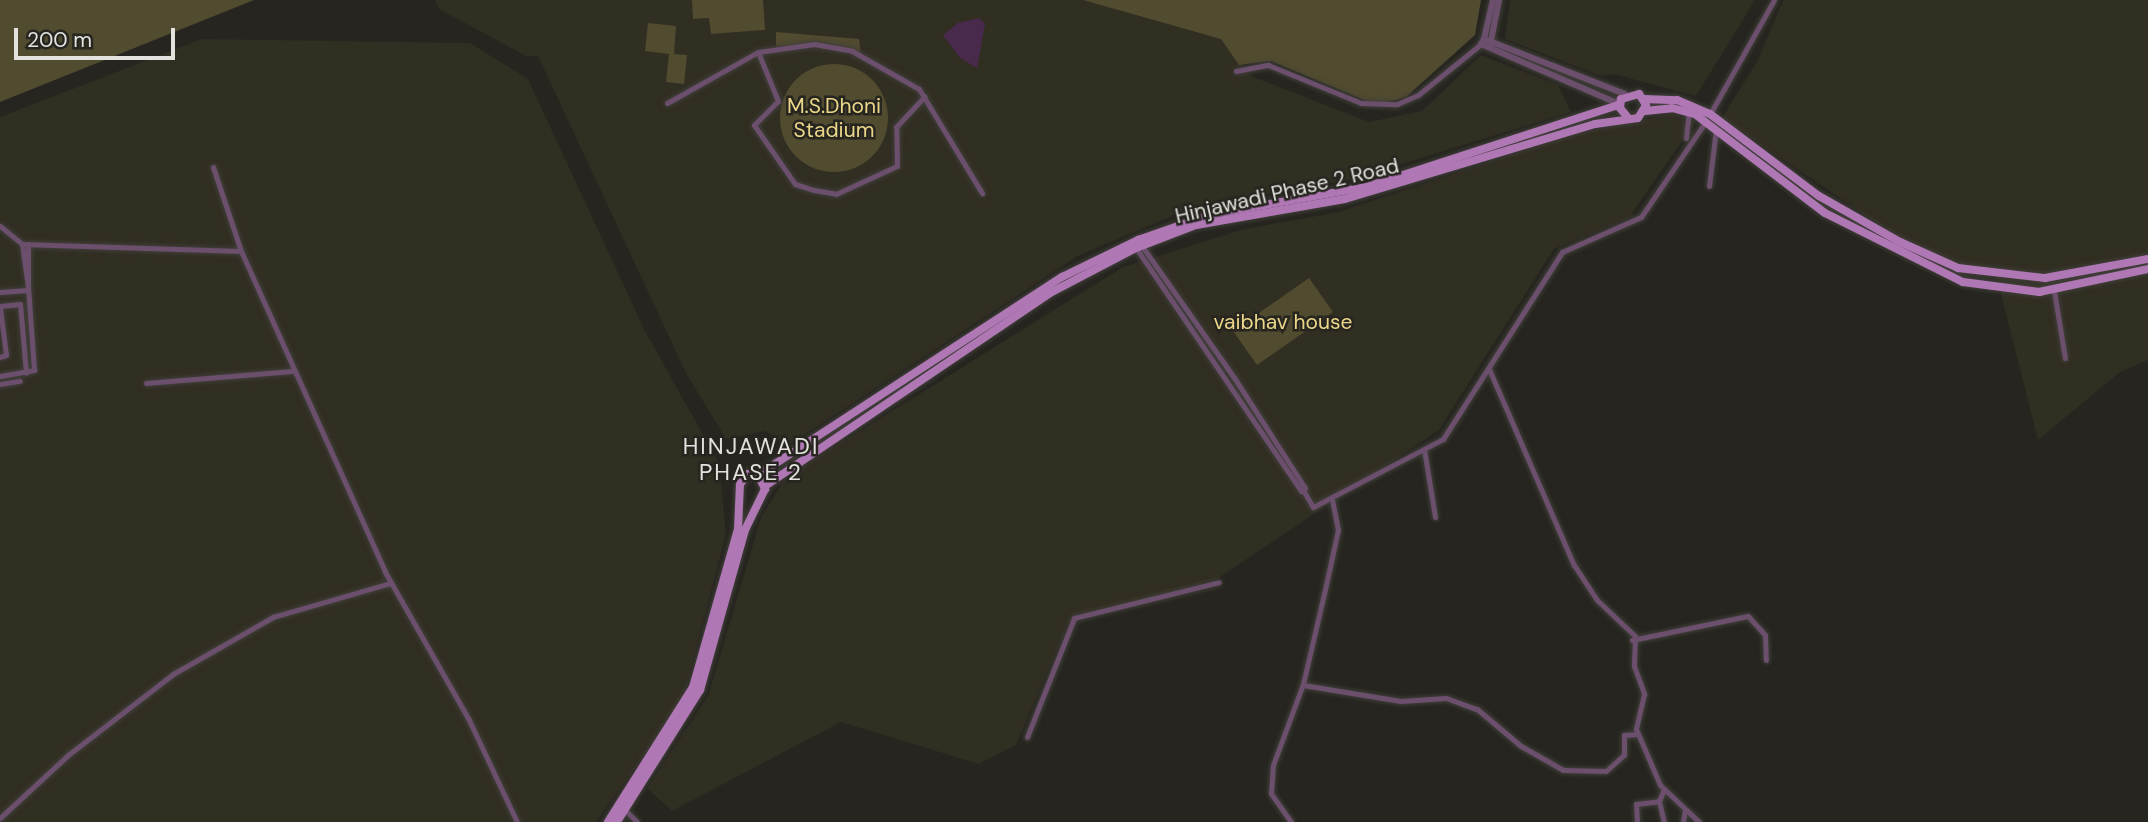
<!DOCTYPE html>
<style>
body{margin:0}
#map{position:relative;width:2148px;height:822px;overflow:hidden;background:#26251f;font-family:"DM Sans",sans-serif}
div>[style]{position:absolute}
[style*='--x']{left:calc(var(--x)*1px);top:calc(var(--y)*1px);width:calc(var(--w)*1px);rotate:calc(var(--a)*1deg)}
.built>*{inset:0;background:#312e22}
.green>*{inset:0;background:#514b30}
.round{border-radius:50%}
.water>*{inset:0;background:#492a4c}
.roads{filter:drop-shadow(0 0 2px #403f3a) drop-shadow(0 0 2px #403f3a)}
.minor>*{height:5px;margin:-2.5px;padding:0 2.5px;transform-origin:2.5px;border-radius:2.5px;background:#6b4f6d}
.tertiary>*{height:6px;margin:-3px;padding:0 3px;transform-origin:3px;border-radius:3px;background:#6b4f6d}
.primary>*{height:8px;margin:-4px;padding:0 4px;transform-origin:4px;border-radius:4px;background:#b077b5}
span{translate:-50% -50%;white-space:nowrap;text-align:center;line-height:1.15;-webkit-text-stroke:5px #26251f;paint-order:stroke}
.park-label{font-size:21px;color:#ebd789}
.street-label{font-size:21px;color:#e3e2de}
.neighbourhood-label{font-size:23px;color:#e3e2de;letter-spacing:2px}
.scale{position:absolute;left:14px;top:28px;width:161px;height:32px;box-sizing:border-box;border:4px solid #e3e2de;border-top:0;padding-left:9px;font-size:21px;line-height:24px;white-space:nowrap;color:#e3e2de;-webkit-text-stroke:5px #26251f;paint-order:stroke}
</style>
<div id="map">
<div class="built">
<i style="clip-path:polygon(435px 0,1097px 0,1222px 36px,1251px 76px,1369px 122px,1422px 111px,1481px 55px,1558px 85px,1571px 112px,1350px 180px,1196px 206px,1078px 256px,789px 445px,765px 431px,726px 439px,686px 373px,538px 56px,526px 56px,439px 9px)"></i>
<i style="clip-path:polygon(1510px 0,1755px 0,1696px 96px,1614px 74px,1601px 76px,1505px 39px)"></i>
<i style="clip-path:polygon(1783px 0,2148px 0,2148px 360px,2120px 372px,2038px 440px,1996px 274px,1963px 269px,1903px 241px,1722px 118px,1758px 60px)"></i>
<i style="clip-path:polygon(202px 39px,470px 43px,528px 79px,645px 331px,719px 463px,726px 535px,682px 702px,596px 822px,0 822px,0 117px)"></i>
<i style="clip-path:polygon(1671px 114px,1696px 121px,1629px 218px,1554px 249px,1439px 430px,1217px 579px,1069px 621px,1016px 745px,979px 764px,841px 722px,672px 811px,647px 788px,708px 696px,761px 517px,786px 477px,1123px 267px,1244px 229px,1338px 212px,1575px 134px)"></i>
</div>
<div class="green">
<i style="clip-path:polygon(0 0,254px 0,0 102px)"></i>
<i style="clip-path:polygon(692px 0,763px 0,765px 30px,711px 34px,709px 18px,693px 19px)"></i>
<i style="clip-path:polygon(1083px 0,1481px 0,1475px 35px,1406px 97px,1389px 102px,1369px 102px,1271px 61px,1239px 65px,1221px 39px)"></i>
<i style="clip-path:polygon(648px 23px,676px 26px,674px 54px,687px 55px,684px 84px,666px 82px,669px 54px,645px 51px)"></i>
<i style="clip-path:polygon(776px 32px,859px 39px,861px 55px,817px 45px,776px 47px)"></i>
<i class="round" style="left:780px;top:64px;width:108px;height:108px"></i>
<i style="clip-path:polygon(1309px 278px,1333px 312px,1257px 365px,1233px 331px)"></i>
</div>
<div class="water">
<i style="clip-path:polygon(979px 18px,985px 24px,977px 68px,960px 58px,943px 35px,958px 23px)"></i>
</div>
<div class="roads">
<div class="minor">
<i style="--x:758;--y:52;--w:53;--a:67.8"></i>
<i style="--x:778;--y:101;--w:34;--a:135"></i>
<i style="--x:754;--y:125;--w:72;--a:55.2"></i>
<i style="--x:795;--y:184;--w:20;--a:18"></i>
<i style="--x:814;--y:190;--w:22;--a:10"></i>
<i style="--x:836;--y:194;--w:67;--a:-24.7"></i>
<i style="--x:897;--y:166;--w:39;--a:-91"></i>
<i style="--x:896;--y:127;--w:42;--a:-46.9"></i>
<i style="--x:1236;--y:71;--w:33;--a:-11"></i>
<i style="--x:1268;--y:65;--w:100;--a:22.2"></i>
<i style="--x:1361;--y:103;--w:36;--a:2"></i>
<i style="--x:1397;--y:104;--w:23;--a:-23"></i>
<i style="--x:1418;--y:95;--w:81;--a:-39"></i>
<i style="--x:667;--y:103;--w:104;--a:-29.3"></i>
<i style="--x:758;--y:52;--w:57;--a:-8.1"></i>
<i style="--x:814;--y:44;--w:39;--a:10"></i>
<i style="--x:852;--y:51;--w:77;--a:29.6"></i>
<i style="--x:919;--y:89;--w:122;--a:58.8"></i>
<i style="--x:1710;--y:114;--w:131;--a:-60.7"></i>
<i style="--x:1686;--y:138;--w:27;--a:-84"></i>
<i style="--x:213;--y:167;--w:89;--a:71.6"></i>
<i style="--x:241;--y:251;--w:352;--a:65.8"></i>
<i style="--x:385;--y:572;--w:170;--a:60.4"></i>
<i style="--x:469;--y:720;--w:113;--a:64.8"></i>
<i style="--x:1709;--y:186;--w:57;--a:-83"></i>
<i style="--x:0;--y:226;--w:28;--a:39"></i>
<i style="--x:22;--y:244;--w:219;--a:1.8"></i>
<i style="--x:22;--y:244;--w:43;--a:82.1"></i>
<i style="--x:28;--y:287;--w:43;--a:-90"></i>
<i style="--x:1136;--y:248;--w:294;--a:55.8"></i>
<i style="--x:1301;--y:491;--w:5;--a:-37"></i>
<i style="--x:1305;--y:488;--w:130;--a:-122.7"></i>
<i style="--x:1235;--y:379;--w:162;--a:-125"></i>
<i style="--x:2054;--y:291;--w:68;--a:80.7"></i>
<i style="--x:0;--y:292;--w:28;--a:-4"></i>
<i style="--x:0;--y:306;--w:20;--a:-6"></i>
<i style="--x:20;--y:304;--w:69;--a:85"></i>
<i style="--x:0;--y:308;--w:47;--a:82.7"></i>
<i style="--x:6;--y:355;--w:6;--a:162"></i>
<i style="--x:1489;--y:369;--w:214;--a:66.6"></i>
<i style="--x:1574;--y:565;--w:42;--a:56.7"></i>
<i style="--x:1597;--y:600;--w:52;--a:43.5"></i>
<i style="--x:1635;--y:636;--w:30;--a:92"></i>
<i style="--x:1634;--y:666;--w:30;--a:70"></i>
<i style="--x:1644;--y:694;--w:36;--a:103"></i>
<i style="--x:1636;--y:729;--w:61;--a:66.8"></i>
<i style="--x:1660;--y:785;--w:54;--a:43.5"></i>
<i style="--x:0;--y:376;--w:35;--a:-10"></i>
<i style="--x:34;--y:370;--w:83;--a:-94.1"></i>
<i style="--x:146;--y:383;--w:147;--a:-4.7"></i>
<i style="--x:0;--y:384;--w:20;--a:-9"></i>
<i style="--x:1424;--y:449;--w:69;--a:80.8"></i>
<i style="--x:1303;--y:490;--w:20;--a:60"></i>
<i style="--x:1313;--y:507;--w:147;--a:-27.6"></i>
<i style="--x:1443;--y:439;--w:222;--a:-57.5"></i>
<i style="--x:1562;--y:252;--w:86;--a:-23.9"></i>
<i style="--x:1641;--y:217;--w:116;--a:-55.9"></i>
<i style="--x:1632;--y:640;--w:118;--a:-11.7"></i>
<i style="--x:1748;--y:616;--w:25;--a:48"></i>
<i style="--x:1765;--y:635;--w:25;--a:88"></i>
<i style="--x:1303;--y:685;--w:99;--a:9.3"></i>
<i style="--x:1401;--y:701;--w:45;--a:-3.8"></i>
<i style="--x:1446;--y:698;--w:33;--a:20"></i>
<i style="--x:1477;--y:709;--w:57;--a:40.1"></i>
<i style="--x:1521;--y:746;--w:48;--a:29.7"></i>
<i style="--x:1563;--y:770;--w:43;--a:1.3"></i>
<i style="--x:1606;--y:771;--w:24;--a:-42"></i>
<i style="--x:1624;--y:755;--w:20;--a:-90"></i>
<i style="--x:1624;--y:735;--w:14;--a:-4"></i>
<i style="--x:1027;--y:737;--w:128;--a:-68.4"></i>
<i style="--x:1074;--y:618;--w:149;--a:-13.9"></i>
<i style="--x:1659;--y:801;--w:22;--a:77"></i>
<i style="--x:625;--y:810;--w:17;--a:45"></i>
<i style="--x:0;--y:818;--w:93;--a:-42.8"></i>
<i style="--x:68;--y:755;--w:133;--a:-37.6"></i>
<i style="--x:173;--y:674;--w:115;--a:-29.7"></i>
<i style="--x:273;--y:617;--w:123;--a:-16.1"></i>
<i style="--x:1291;--y:822;--w:35;--a:-125"></i>
<i style="--x:1271;--y:793;--w:28;--a:-86"></i>
<i style="--x:1273;--y:765;--w:86;--a:-69.7"></i>
<i style="--x:1303;--y:684;--w:92;--a:-76.9"></i>
<i style="--x:1324;--y:594;--w:66;--a:-77.7"></i>
<i style="--x:1338;--y:530;--w:33;--a:-101"></i>
<i style="--x:1637;--y:822;--w:18;--a:-93"></i>
<i style="--x:1636;--y:804;--w:23;--a:-7"></i>
<i style="--x:1659;--y:801;--w:13;--a:-67"></i>
<i style="--x:1683;--y:822;--w:12;--a:-81"></i>
</div>
<div class="tertiary">
<i style="--x:1484;--y:39;--w:40;--a:-77"></i>
<i style="--x:1481;--y:44;--w:6;--a:-59"></i>
<i style="--x:1484;--y:39;--w:151;--a:21.3"></i>
<i style="--x:1481;--y:44;--w:150;--a:23.5"></i>
<i style="--x:1490;--y:46;--w:47;--a:-78.9"></i>
</div>
<div class="primary">
<i style="--x:1644;--y:99;--w:33;--a:2"></i>
<i style="--x:1677;--y:100;--w:36;--a:23"></i>
<i style="--x:1710;--y:114;--w:136;--a:37"></i>
<i style="--x:1819;--y:196;--w:93;--a:29.6"></i>
<i style="--x:1900;--y:242;--w:64;--a:24.1"></i>
<i style="--x:1958;--y:268;--w:88;--a:6.6"></i>
<i style="--x:2045;--y:278;--w:105;--a:-10.5"></i>
<i style="--x:1645;--y:111;--w:27;--a:-6"></i>
<i style="--x:1672;--y:108;--w:24;--a:15"></i>
<i style="--x:1695;--y:114;--w:163;--a:37.3"></i>
<i style="--x:1825;--y:213;--w:154;--a:26.6"></i>
<i style="--x:1963;--y:282;--w:77;--a:7.5"></i>
<i style="--x:2039;--y:292;--w:111;--a:-11.9"></i>
<i style="--x:758;--y:475;--w:363;--a:-33.1"></i>
<i style="--x:1062;--y:277;--w:85;--a:-26"></i>
<i style="--x:1138;--y:240;--w:79;--a:-19.1"></i>
<i style="--x:1213;--y:214;--w:155;--a:-10"></i>
<i style="--x:1366;--y:187;--w:266;--a:-18"></i>
<i style="--x:765;--y:486;--w:344;--a:-34.1"></i>
<i style="--x:1050;--y:293;--w:97;--a:-27.6"></i>
<i style="--x:1136;--y:248;--w:64;--a:-21"></i>
<i style="--x:1196;--y:225;--w:151;--a:-9.9"></i>
<i style="--x:1345;--y:199;--w:261;--a:-16.7"></i>
<i style="--x:1595;--y:124;--w:43;--a:-7.9"></i>
<i style="--x:1638;--y:118;--w:15;--a:-58"></i>
<i style="--x:1646;--y:105;--w:13;--a:-122"></i>
<i style="--x:1639;--y:94;--w:19;--a:164"></i>
<i style="--x:1621;--y:99;--w:9;--a:96"></i>
<i style="--x:1620;--y:108;--w:13;--a:51"></i>
<i style="--x:608;--y:822;--w:160;--a:-57.8"></i>
<i style="--x:693;--y:687;--w:164;--a:-74.1"></i>
<i style="--x:738;--y:529;--w:45;--a:-87.5"></i>
<i style="--x:740;--y:484;--w:13;--a:-51"></i>
<i style="--x:748;--y:474;--w:10;--a:6"></i>
<i style="--x:758;--y:475;--w:16;--a:63"></i>
<i style="--x:765;--y:489;--w:46;--a:116"></i>
<i style="--x:745;--y:530;--w:166;--a:105.7"></i>
<i style="--x:700;--y:690;--w:156;--a:122.2"></i>
</div>
</div>
<div class="park-label">
<span style="left:834px;top:118px">M.S.Dhoni<br>Stadium</span>
<span style="left:1283px;top:322px">vaibhav house</span>
</div>
<div class="street-label">
<span style="left:1287px;top:191px;rotate:-13deg">Hinjawadi Phase 2 Road</span>
</div>
<div class="neighbourhood-label">
<span style="left:751px;top:459px">HINJAWADI<br>PHASE 2</span>
</div>
<div class="scale">200 m</div>
</div>
